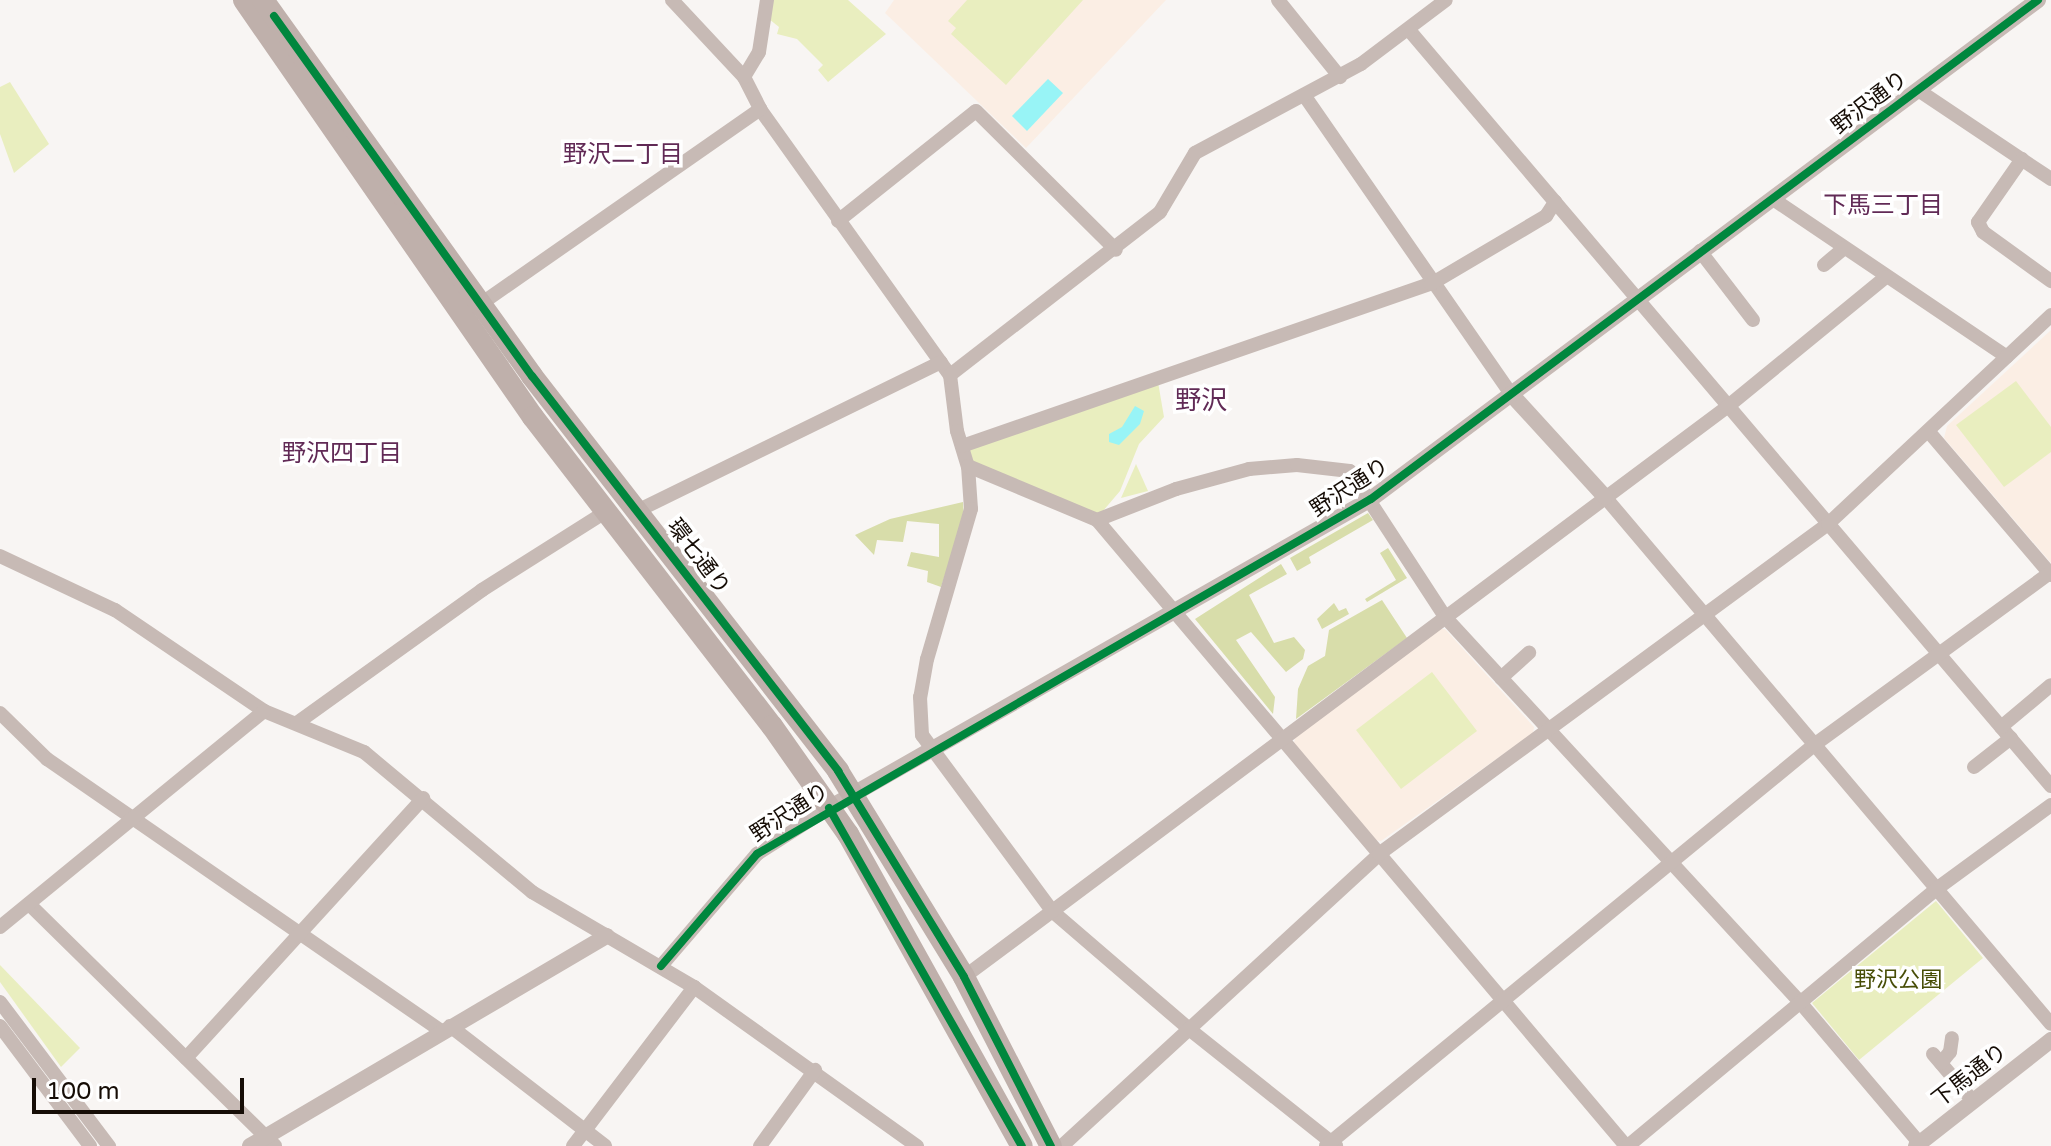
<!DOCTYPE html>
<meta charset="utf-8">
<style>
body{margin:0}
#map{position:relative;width:2051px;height:1146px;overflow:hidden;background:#f8f5f3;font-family:"Varela Round","Noto Sans JP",sans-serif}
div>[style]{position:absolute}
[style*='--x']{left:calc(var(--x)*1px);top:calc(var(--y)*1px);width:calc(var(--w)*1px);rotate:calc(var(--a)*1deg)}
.built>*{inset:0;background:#fbeee4}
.green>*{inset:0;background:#e9eebf}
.forest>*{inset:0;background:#d8ddaa}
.water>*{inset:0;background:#98f4f6}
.minor>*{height:14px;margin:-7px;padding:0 7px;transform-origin:7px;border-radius:7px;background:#c7bab5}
.tertiary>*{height:16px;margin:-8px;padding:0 8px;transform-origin:8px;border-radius:8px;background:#c7bab5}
.primary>*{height:22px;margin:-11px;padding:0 11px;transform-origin:11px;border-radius:11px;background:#bfb0ab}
.cycleway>*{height:8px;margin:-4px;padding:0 4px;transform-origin:4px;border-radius:4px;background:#00873e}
span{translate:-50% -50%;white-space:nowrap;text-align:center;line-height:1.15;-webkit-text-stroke:7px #fff;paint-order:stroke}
.street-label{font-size:22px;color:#160d06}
.park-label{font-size:22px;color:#484e07}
.neighbourhood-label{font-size:24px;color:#612a56}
.quarter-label{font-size:26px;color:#612a56}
.scale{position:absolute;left:32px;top:1078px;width:212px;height:36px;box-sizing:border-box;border:4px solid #160d06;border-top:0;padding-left:10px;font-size:24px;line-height:28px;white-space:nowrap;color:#160d06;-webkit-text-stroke:6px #fff;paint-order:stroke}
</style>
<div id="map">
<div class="built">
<i style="clip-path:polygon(894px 0,1166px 0,1026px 148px,885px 13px)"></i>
<i style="clip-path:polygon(2051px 330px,2051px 563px,1944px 438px,1947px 426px)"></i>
<i style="clip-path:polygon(1438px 629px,1445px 629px,1534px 727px,1533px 733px,1381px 841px,1376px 840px,1294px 743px,1295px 738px)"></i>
</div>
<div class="green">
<i style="clip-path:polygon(771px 0,848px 0,886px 34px,828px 82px,818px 70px,823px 65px,797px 39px,777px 34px,779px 27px,769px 19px)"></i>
<i style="clip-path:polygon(967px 0,1083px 0,1006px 85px,951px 34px,956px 28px,948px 21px)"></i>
<i style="clip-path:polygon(10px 82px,49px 144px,14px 173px,0 134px,0 87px)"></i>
<i style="clip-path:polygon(2016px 381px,2051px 427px,2051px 452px,2004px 487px,1956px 425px)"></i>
<i style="clip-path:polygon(1158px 382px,1164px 417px,1139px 444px,1120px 491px,1097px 518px,973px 464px,966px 447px)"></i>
<i style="clip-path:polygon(1136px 464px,1148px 491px,1121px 498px)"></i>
<i style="clip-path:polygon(1432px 672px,1477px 731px,1401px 789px,1356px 730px)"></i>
<i style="clip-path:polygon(1936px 901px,1983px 958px,1859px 1060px,1812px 1003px)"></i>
<i style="clip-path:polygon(0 965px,80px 1048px,61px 1067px,0 982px)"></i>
</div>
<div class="forest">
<i style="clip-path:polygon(963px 502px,964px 518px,941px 587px,927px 582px,928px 571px,907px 566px,911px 552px,939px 557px,939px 524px,907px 521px,903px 542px,877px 540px,874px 555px,855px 535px,890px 519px)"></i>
<i style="clip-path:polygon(1368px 513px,1373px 520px,1309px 557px,1311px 563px,1297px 571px,1290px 558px)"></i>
<i style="clip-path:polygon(1388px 548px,1407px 578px,1367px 602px,1365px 599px,1396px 580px,1380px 553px)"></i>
<i style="clip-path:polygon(1281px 564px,1287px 574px,1249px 595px,1274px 643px,1294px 637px,1305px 650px,1303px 659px,1286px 672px,1251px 632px,1236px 640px,1275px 697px,1273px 714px,1195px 619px)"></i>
<i style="clip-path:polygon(1382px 600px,1407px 638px,1296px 719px,1298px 689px,1308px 666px,1325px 656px,1329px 630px)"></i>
<i style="clip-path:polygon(1334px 603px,1339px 611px,1346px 608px,1349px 614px,1322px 629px,1317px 619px)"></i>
</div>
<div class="water">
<i style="clip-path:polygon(1048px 79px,1063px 93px,1027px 131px,1012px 116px)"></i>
<i style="clip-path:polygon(1135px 406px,1144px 411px,1140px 424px,1119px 445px,1109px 442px,1109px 434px,1122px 427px)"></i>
</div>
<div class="minor">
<i style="--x:672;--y:0;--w:105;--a:46.9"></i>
<i style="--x:744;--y:77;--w:36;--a:63"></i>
<i style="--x:760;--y:109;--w:327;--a:54.5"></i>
<i style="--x:950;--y:375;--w:56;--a:82.9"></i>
<i style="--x:957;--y:431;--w:37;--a:73"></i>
<i style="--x:968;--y:466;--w:43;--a:86"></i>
<i style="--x:971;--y:509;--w:156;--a:106.3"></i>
<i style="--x:927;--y:659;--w:39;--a:100"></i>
<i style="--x:920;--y:697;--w:38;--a:87"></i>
<i style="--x:922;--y:735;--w:219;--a:53.5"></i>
<i style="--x:1052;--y:911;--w:181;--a:40.7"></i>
<i style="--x:1189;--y:1029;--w:188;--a:38.5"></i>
<i style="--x:1278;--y:0;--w:99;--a:51.2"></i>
<i style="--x:1409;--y:30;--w:992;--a:49.66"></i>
<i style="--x:744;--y:77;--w:29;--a:-59"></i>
<i style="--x:759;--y:52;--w:53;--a:-81.3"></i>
<i style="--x:1918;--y:90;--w:160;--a:33.8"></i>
<i style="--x:1304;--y:95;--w:364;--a:55.3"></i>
<i style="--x:2022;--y:159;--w:77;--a:124.9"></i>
<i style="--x:1978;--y:222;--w:11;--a:63"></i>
<i style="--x:1983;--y:232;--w:84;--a:35.8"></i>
<i style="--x:1773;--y:199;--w:282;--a:34"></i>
<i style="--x:838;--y:221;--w:176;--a:-38.6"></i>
<i style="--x:976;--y:111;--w:197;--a:44.8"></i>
<i style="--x:1700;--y:251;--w:87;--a:52.5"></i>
<i style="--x:1824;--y:265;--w:26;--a:-40"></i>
<i style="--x:475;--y:308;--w:348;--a:-34.9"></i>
<i style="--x:950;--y:375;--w:266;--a:-37.8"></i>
<i style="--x:1160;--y:212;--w:69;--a:-59.3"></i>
<i style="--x:1195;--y:153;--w:188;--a:-28.2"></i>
<i style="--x:1361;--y:64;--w:106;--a:-37"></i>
<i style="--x:1929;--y:432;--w:188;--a:49.5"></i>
<i style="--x:962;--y:446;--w:496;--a:-19.1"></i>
<i style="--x:1431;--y:284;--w:134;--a:-30.6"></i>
<i style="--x:1546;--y:216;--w:17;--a:-57"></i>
<i style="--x:968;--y:466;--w:140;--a:22.7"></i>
<i style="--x:1097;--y:520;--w:820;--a:49.8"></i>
<i style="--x:1605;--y:497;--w:690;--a:49.76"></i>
<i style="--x:639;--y:510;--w:336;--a:-26.1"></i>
<i style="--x:1097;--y:520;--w:85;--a:-21.4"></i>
<i style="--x:1176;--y:489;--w:76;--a:-15.3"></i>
<i style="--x:1249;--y:469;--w:48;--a:-4.8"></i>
<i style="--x:1297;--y:465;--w:53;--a:6.5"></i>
<i style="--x:1350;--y:471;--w:174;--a:56.9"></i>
<i style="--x:1445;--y:617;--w:522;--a:47.33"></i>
<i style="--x:1799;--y:1001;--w:190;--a:49.7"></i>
<i style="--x:0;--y:556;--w:127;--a:25.2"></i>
<i style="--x:115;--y:610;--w:180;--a:34.1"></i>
<i style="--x:264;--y:711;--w:108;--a:22.3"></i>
<i style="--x:364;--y:752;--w:219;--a:39.8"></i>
<i style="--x:532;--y:892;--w:188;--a:30.4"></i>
<i style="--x:694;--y:987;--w:274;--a:35.5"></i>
<i style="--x:1501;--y:678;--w:38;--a:-42"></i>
<i style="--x:0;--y:713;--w:66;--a:44.4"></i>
<i style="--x:47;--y:759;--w:479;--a:34.6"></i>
<i style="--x:297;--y:723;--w:228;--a:-35.7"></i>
<i style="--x:482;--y:590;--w:148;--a:-32.3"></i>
<i style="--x:2001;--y:727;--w:65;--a:-40"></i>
<i style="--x:1974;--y:767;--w:47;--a:-38.1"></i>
<i style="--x:29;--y:904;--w:345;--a:44.5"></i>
<i style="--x:0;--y:927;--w:341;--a:-39.3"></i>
<i style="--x:661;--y:966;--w:148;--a:-49.4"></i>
<i style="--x:757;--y:854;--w:85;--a:-32.6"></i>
<i style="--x:964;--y:977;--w:952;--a:-36.76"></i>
<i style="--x:1727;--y:407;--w:205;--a:-39.3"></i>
<i style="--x:0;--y:1002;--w:181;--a:52.9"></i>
<i style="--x:0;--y:1026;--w:150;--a:53.1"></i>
<i style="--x:450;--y:1026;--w:196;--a:37.7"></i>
<i style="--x:1933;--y:1054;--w:62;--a:49.6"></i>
<i style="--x:186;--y:1058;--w:352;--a:-47.6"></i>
<i style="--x:1941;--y:1063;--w:14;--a:-51"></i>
<i style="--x:1950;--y:1052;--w:14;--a:-82"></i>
<i style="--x:573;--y:1146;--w:200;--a:-52.7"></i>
<i style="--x:760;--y:1146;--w:94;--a:-54.1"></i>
<i style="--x:1062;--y:1146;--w:431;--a:-42.6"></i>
<i style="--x:1379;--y:854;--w:557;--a:-36.31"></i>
<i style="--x:1828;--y:524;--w:306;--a:-43.1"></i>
<i style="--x:1326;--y:1146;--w:632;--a:-39.41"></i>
<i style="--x:1814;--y:745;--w:292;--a:-36.1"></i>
<i style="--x:1628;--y:1146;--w:400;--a:-39.8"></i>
<i style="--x:1935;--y:890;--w:144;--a:-36.2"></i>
</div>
<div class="tertiary">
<i style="--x:1511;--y:394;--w:139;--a:47.6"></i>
<i style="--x:829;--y:808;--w:624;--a:-29.69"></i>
<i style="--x:1371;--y:499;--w:833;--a:-36.8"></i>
<i style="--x:250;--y:1146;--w:414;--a:-30.5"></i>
<i style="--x:1916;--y:1146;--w:172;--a:-38.1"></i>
</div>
<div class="primary">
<i style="--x:244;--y:0;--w:507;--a:55.28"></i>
<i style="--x:533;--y:417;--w:391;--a:52.3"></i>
<i style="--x:772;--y:726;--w:132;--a:54.9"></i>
<i style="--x:848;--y:834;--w:357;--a:60.9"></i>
<i style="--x:263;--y:0;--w:462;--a:54.4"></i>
<i style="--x:532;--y:376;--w:500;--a:52.2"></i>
<i style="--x:838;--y:771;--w:241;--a:58.5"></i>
<i style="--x:964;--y:977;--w:190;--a:62.8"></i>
</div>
<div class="cycleway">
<i style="--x:274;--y:16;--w:443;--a:54.4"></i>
<i style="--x:532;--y:376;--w:500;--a:52.2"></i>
<i style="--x:838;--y:771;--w:241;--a:58.5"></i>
<i style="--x:964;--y:977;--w:190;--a:62.8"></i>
<i style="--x:829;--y:808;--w:389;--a:60.3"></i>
<i style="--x:661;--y:966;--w:148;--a:-49.4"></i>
<i style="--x:757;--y:854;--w:709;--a:-30.04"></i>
<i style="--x:1371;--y:499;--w:833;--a:-36.8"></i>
</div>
<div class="street-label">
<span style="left:1870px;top:103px;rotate:-37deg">野沢通り</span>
<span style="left:1350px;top:488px;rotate:-33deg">野沢通り</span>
<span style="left:698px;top:557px;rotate:53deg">環七通り</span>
<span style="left:790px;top:813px;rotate:-33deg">野沢通り</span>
<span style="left:1970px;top:1076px;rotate:-38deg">下馬通り</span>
</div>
<div class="park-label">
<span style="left:1898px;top:981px">野沢公園</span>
</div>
<div class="neighbourhood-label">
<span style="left:623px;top:155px">野沢二丁目</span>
<span style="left:1883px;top:206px">下馬三丁目</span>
<span style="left:342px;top:454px">野沢四丁目</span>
</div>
<div class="quarter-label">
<span style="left:1201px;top:401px">野沢</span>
</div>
<div class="scale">100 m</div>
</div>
